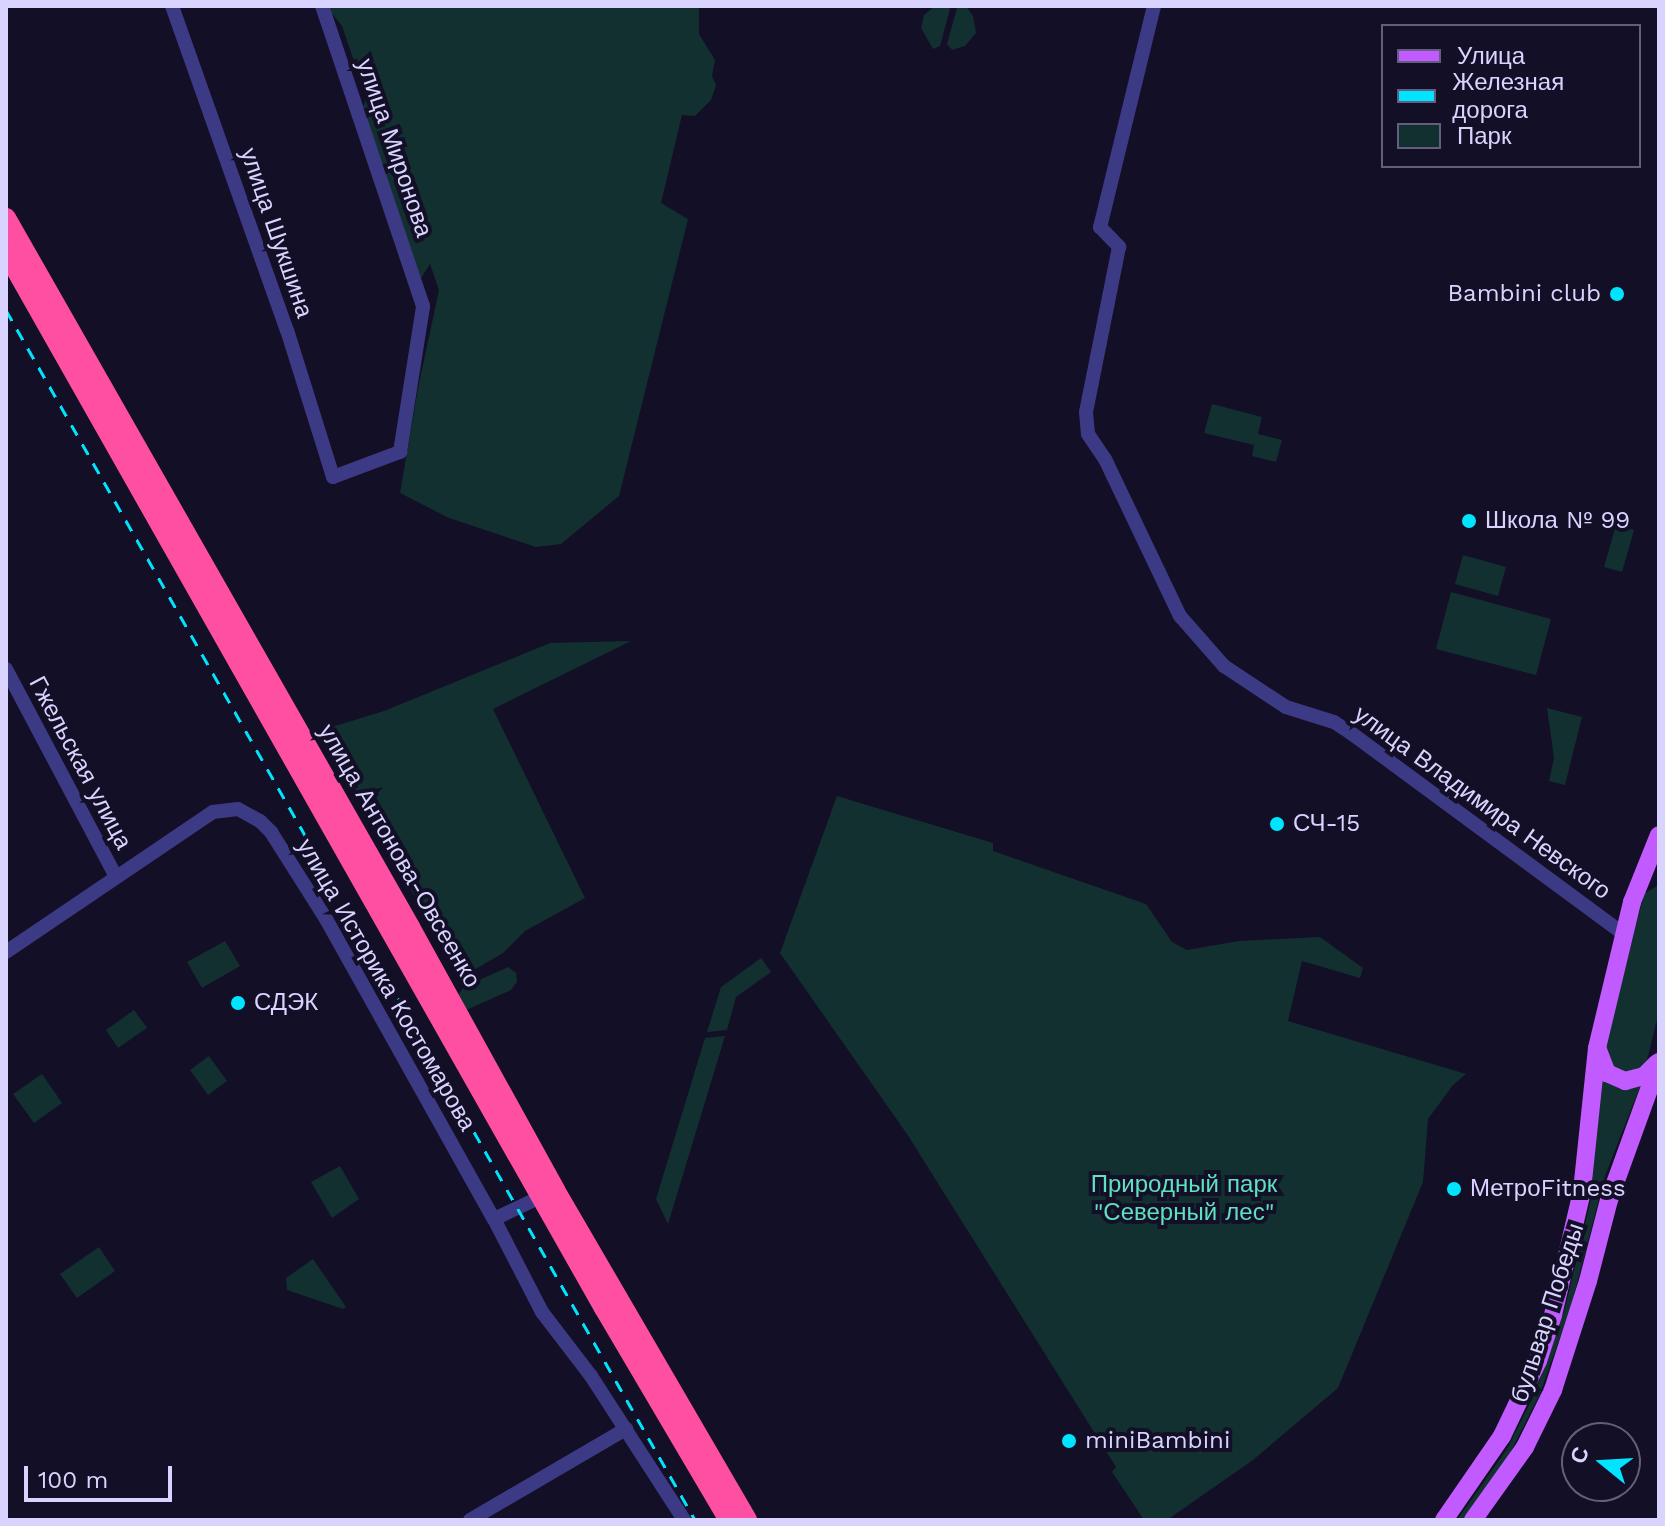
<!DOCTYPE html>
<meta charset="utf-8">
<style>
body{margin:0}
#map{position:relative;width:1665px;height:1526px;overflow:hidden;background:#130f26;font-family:"Work Sans",sans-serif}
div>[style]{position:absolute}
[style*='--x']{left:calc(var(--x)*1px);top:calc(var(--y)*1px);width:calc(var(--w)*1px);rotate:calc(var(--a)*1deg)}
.green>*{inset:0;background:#12302f}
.minor>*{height:14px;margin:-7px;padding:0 7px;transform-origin:7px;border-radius:7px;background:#3d3a85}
.major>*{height:18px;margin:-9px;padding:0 9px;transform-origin:9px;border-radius:9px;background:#c25bff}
.highway>*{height:20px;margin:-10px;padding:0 10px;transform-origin:10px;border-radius:10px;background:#ff4fa3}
.rail>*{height:3px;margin-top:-1.5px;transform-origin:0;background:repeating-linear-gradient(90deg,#00e5ff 0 12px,transparent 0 22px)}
.dots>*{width:22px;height:22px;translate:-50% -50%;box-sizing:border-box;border:4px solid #130f26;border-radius:50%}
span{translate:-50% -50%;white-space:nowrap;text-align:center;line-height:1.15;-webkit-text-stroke:8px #130f26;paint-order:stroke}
.street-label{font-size:24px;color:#d9d4ff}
.poi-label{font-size:24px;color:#d9d4ff}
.right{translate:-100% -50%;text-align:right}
.left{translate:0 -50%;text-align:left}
.park-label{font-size:24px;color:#5fe0c0}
.frame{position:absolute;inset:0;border:8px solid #d9d4ff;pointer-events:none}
.legend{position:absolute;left:1381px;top:24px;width:260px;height:144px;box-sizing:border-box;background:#130f26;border:2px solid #625e7d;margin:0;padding:10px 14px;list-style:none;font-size:24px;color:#d9d4ff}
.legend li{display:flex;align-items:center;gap:16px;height:40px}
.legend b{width:40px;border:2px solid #625e7d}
.north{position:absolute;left:1561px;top:1422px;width:80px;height:80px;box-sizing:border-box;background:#130f26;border:2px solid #625e7d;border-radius:50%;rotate:288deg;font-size:22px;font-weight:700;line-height:32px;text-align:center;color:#d9d4ff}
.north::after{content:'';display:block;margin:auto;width:28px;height:36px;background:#00e5ff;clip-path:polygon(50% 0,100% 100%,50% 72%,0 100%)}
.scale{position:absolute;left:24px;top:1466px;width:148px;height:36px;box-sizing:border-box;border:4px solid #d9d4ff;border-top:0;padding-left:10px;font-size:24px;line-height:28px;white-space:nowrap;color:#d9d4ff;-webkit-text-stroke:6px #130f26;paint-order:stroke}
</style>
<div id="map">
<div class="green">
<i style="clip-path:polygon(326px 6px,699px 6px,699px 34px,715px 60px,712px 76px,716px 85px,711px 100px,695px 116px,682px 115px,661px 203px,688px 219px,619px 496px,561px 544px,536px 547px,449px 518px,400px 493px,418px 388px,439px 290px,430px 264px,418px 283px,361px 119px,366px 97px,342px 26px)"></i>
<i style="clip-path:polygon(935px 6px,949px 6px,950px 9px,940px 46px,933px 49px,921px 28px,924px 15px)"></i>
<i style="clip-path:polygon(966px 6px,973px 16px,976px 33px,965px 46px,952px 50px,947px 44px,957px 8px)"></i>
<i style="clip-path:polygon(1212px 404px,1262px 417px,1258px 434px,1282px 440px,1276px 462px,1252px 456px,1254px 445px,1204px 433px)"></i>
<i style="clip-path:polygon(1616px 525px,1634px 530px,1622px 572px,1604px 567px)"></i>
<i style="clip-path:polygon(1463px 555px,1506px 567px,1498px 596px,1455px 584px)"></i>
<i style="clip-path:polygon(1451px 592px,1551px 619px,1536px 675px,1436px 649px)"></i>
<i style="clip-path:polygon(631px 641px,493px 709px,585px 898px,525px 931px,503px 953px,474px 970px,471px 965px,456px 971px,322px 730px,384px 711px,550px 643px)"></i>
<i style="clip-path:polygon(1547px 708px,1582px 717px,1565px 785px,1549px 781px,1554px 758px)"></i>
<i style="clip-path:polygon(837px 796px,993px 843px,993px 851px,1146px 904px,1172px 942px,1187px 950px,1239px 941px,1320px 937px,1363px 968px,1360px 978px,1302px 961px,1288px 1021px,1466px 1074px,1453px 1085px,1428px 1119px,1423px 1182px,1338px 1388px,1253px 1460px,1167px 1520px,1144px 1520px,1112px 1472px,1116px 1467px,907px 1134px,780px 953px)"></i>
<i style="clip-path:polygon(1659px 885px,1659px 1012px,1646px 1064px,1636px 1072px,1624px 1074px,1613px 1069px,1604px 1047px,1641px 906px,1645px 893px)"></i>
<i style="clip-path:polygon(225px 941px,240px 966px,202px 988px,187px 962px)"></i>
<i style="clip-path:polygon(761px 958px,771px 972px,736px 997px,727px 1030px,707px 1032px,721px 987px)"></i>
<i style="clip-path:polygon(508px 967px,516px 973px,517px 982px,511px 990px,466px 1010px,458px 995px,464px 987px)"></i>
<i style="clip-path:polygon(134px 1010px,147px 1028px,118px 1048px,106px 1030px)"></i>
<i style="clip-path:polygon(725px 1036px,668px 1224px,656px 1199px,705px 1038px)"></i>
<i style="clip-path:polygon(209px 1056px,227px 1081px,208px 1095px,190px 1070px)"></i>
<i style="clip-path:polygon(42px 1074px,62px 1103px,34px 1123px,13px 1094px)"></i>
<i style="clip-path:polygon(1601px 1076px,1620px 1089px,1641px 1084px,1605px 1176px,1570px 1310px,1539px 1396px,1508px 1457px,1473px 1509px,1464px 1520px,1457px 1520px,1507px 1449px,1535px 1393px,1565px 1308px,1591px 1199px)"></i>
<i style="clip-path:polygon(340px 1166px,359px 1199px,332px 1218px,311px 1182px)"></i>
<i style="clip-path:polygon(99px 1247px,115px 1271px,77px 1298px,60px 1274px)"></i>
<i style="clip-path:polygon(313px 1259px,346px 1307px,343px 1309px,287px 1290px,286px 1278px)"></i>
</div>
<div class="minor">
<i style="--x:172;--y:6;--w:344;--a:70.5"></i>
<i style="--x:287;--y:330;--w:154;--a:72.6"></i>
<i style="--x:333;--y:477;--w:72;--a:-20.5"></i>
<i style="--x:400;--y:452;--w:148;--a:-81"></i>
<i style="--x:423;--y:306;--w:317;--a:-108.6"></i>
<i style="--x:1154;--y:6;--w:228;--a:103.7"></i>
<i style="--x:1100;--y:227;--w:28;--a:46"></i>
<i style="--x:1119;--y:247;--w:168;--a:101.3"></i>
<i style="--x:1086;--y:412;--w:22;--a:85"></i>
<i style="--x:1088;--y:434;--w:30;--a:56"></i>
<i style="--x:1105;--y:459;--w:174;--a:64.5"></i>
<i style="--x:1180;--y:616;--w:67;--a:48.7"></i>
<i style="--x:1224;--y:666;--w:74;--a:33.5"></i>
<i style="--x:1286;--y:707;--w:50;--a:17.4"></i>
<i style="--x:1334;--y:722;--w:20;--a:33"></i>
<i style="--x:1351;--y:733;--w:339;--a:36.4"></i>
<i style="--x:6;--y:669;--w:235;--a:62.1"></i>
<i style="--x:6;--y:952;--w:250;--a:-34.1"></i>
<i style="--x:213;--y:812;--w:25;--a:-7"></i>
<i style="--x:238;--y:809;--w:25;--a:29"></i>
<i style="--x:260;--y:821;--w:16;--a:45"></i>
<i style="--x:271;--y:832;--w:103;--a:57.7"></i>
<i style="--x:326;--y:919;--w:344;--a:60.8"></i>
<i style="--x:494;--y:1219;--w:59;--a:-25.3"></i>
<i style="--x:494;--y:1219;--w:105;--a:62.7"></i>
<i style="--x:542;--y:1312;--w:81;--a:52.6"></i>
<i style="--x:591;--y:1376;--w:171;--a:57.1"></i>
<i style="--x:470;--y:1520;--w:181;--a:-30.3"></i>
</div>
<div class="major">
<i style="--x:1598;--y:1050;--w:25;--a:69"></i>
<i style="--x:1607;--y:1073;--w:20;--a:24"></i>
<i style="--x:1625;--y:1081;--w:20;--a:-15"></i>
<i style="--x:1644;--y:1076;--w:18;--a:-45"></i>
<i style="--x:1444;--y:1520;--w:102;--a:-55.4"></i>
<i style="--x:1502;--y:1436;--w:83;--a:-64.4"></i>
<i style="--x:1538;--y:1361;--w:48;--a:-71.9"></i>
<i style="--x:1553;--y:1315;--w:127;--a:-76.8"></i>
<i style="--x:1582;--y:1191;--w:144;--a:-84"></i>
<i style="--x:1597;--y:1048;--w:150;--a:-76.5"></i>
<i style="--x:1632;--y:902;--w:72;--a:-68.1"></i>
<i style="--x:1473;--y:1520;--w:90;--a:-54.5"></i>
<i style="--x:1525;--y:1447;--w:64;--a:-63.8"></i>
<i style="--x:1553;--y:1390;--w:114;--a:-72.2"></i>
<i style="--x:1588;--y:1281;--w:84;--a:-75.5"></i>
<i style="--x:1609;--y:1200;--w:147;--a:-70.1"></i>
</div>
<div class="highway">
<i style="--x:6;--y:218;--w:816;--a:60.32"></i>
<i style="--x:410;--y:927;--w:300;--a:61.1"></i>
<i style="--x:555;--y:1190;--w:382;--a:59.8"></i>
<i style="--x:6;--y:252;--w:1214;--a:60.48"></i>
<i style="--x:604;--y:1308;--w:246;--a:59.5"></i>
</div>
<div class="rail">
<i style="--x:6;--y:310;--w:1392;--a:60.34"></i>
</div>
<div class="dots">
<i style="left:1617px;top:294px;background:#00e5ff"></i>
<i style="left:1469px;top:521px;background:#00e5ff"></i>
<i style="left:1277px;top:824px;background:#00e5ff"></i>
<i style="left:238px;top:1003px;background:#00e5ff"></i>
<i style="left:1454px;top:1189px;background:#00e5ff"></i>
<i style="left:1069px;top:1441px;background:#00e5ff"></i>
</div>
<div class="street-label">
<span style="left:394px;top:148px;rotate:71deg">улица Миронова</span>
<span style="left:276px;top:233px;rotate:71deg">улица Шукшина</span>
<span style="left:80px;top:763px;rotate:62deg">Гжельская улица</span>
<span style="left:1482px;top:803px;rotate:36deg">улица Владимира Невского</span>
<span style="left:399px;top:856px;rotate:60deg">улица Антонова-Овсеенко</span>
<span style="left:386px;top:985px;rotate:60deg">улица Историка Костомарова</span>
<span style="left:1548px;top:1313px;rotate:-72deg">бульвар Победы</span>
</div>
<div class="poi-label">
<span class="right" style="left:1601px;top:294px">Bambini club</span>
<span class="left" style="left:1485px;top:521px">Школа № 99</span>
<span class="left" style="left:1293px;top:824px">СЧ-15</span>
<span class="left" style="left:254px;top:1003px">СДЭК</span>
<span class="left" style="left:1470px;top:1189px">МетроFitness</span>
<span class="left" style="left:1085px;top:1441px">miniBambini</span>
</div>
<div class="park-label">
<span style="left:1184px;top:1199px">Природный парк<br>"Северный лес"</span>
</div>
<div class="frame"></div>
<ul class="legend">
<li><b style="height:10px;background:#c25bff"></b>Улица</li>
<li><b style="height:10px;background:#00e5ff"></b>Железная дорога</li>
<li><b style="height:22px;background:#12302f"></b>Парк</li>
</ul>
<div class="north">С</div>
<div class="scale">100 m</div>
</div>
